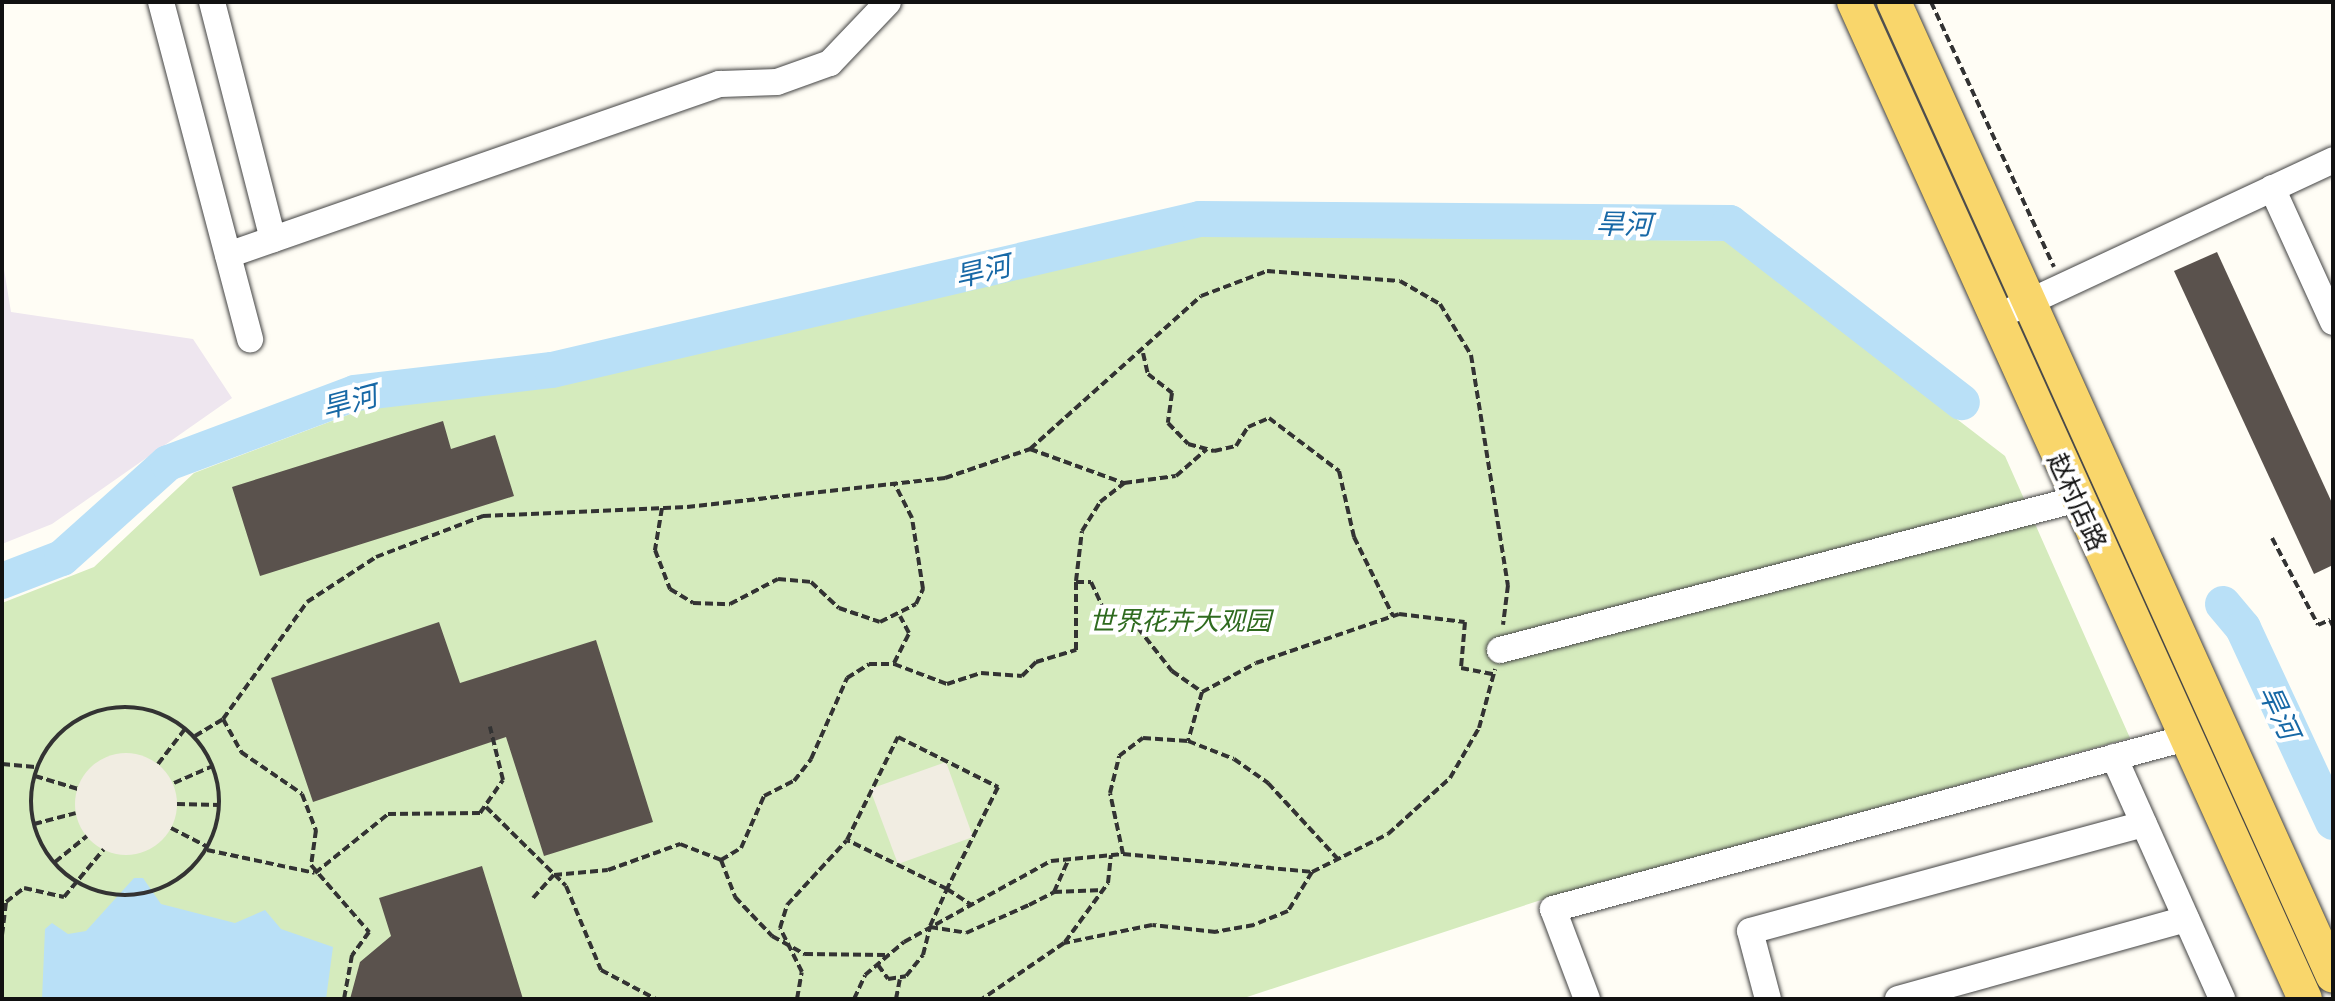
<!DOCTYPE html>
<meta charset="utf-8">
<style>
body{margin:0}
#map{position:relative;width:2335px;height:1001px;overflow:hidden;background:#fffdf5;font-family:Literata,"Noto Sans SC",serif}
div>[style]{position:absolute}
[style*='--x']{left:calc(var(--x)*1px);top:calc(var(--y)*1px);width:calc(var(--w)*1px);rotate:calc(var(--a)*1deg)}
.industrial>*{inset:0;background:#eee6ef}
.green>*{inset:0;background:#d5ebbd}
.plaza>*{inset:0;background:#f1ede2}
.round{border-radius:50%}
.water>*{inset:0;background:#b9e0f7}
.river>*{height:36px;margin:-18px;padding:0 18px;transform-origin:18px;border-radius:18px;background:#b9e0f7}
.building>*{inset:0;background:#5a524d}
.path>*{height:4px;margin-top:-2px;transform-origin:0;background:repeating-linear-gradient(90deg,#333 0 8px,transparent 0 12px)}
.path>.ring{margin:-2px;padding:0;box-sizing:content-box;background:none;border:4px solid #333;border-radius:50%}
.roads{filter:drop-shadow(0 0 2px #444) drop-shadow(0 0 2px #444)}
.minor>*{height:26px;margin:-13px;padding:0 13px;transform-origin:13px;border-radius:13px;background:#fff}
.major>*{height:34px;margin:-17px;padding:0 17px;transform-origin:17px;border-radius:17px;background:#f9d66b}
span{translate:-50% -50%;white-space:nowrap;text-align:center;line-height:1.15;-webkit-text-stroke:8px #fff;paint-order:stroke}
.street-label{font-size:26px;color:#111}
.park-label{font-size:26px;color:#2f6b1f;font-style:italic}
.water-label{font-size:28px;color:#1768a6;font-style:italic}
.frame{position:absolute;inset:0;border:4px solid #111;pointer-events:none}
</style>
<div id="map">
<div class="industrial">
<i style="clip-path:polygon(2px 257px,11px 312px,193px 339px,232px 398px,52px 524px,2px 544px)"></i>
</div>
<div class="green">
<i style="clip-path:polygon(1232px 235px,1730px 241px,1889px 324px,1919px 390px,2005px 456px,2130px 738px,1538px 901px,1241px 999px,2px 999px,2px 603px,94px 567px,194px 473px,369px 407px,571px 382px,1101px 243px)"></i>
</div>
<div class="plaza">
<i class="round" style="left:75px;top:753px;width:102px;height:102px"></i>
<i style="clip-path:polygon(946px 762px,973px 837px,898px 864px,870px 789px)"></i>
</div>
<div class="water">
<i style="clip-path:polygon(134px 878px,143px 878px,161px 904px,235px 923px,265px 910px,281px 929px,333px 947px,326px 999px,42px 999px,45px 929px,52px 923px,68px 934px,86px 931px)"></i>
</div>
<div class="river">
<i style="--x:2;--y:581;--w:64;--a:-21"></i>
<i style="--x:62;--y:558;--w:142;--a:-41.9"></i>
<i style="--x:168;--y:463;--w:200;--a:-20.5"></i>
<i style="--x:355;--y:393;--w:198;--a:-6.7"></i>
<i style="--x:552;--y:370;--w:665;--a:-13.12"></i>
<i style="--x:1200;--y:219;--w:530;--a:0.43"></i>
<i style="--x:1730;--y:223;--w:293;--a:37.7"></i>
<i style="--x:2223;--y:604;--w:31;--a:50"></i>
<i style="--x:2243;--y:628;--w:214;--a:65.1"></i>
</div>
<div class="building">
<i style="clip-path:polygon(2217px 252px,2333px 505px,2333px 565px,2314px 574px,2174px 271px)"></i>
<i style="clip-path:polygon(443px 421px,451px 449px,495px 435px,514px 496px,260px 576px,232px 487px)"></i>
<i style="clip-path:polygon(439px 622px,460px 683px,596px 640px,653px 822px,544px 856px,506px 737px,313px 802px,271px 678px)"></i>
<i style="clip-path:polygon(482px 866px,523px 999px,350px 999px,360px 962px,391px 936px,379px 898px)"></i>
</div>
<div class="path">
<i style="--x:1931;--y:2;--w:292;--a:65.1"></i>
<i style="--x:1143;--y:353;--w:22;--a:77"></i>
<i style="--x:1148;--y:374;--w:31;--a:38"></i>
<i style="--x:1172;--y:393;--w:30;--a:98"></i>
<i style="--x:1168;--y:423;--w:29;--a:46"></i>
<i style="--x:1188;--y:444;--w:27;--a:15"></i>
<i style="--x:1214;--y:451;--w:23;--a:-13"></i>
<i style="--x:1236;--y:446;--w:22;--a:-58"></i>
<i style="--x:1248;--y:427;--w:23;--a:-23"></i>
<i style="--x:1269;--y:418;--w:88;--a:37.1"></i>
<i style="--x:1339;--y:471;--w:68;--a:77.2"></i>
<i style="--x:1354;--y:537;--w:88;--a:63.7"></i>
<i style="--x:1030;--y:449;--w:100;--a:19.9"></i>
<i style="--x:662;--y:508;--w:43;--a:99.5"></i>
<i style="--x:655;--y:550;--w:42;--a:69"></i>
<i style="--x:670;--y:589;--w:27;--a:31"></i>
<i style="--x:693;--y:603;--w:37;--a:2"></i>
<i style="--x:730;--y:604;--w:54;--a:-27.5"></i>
<i style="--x:778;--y:579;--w:33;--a:5"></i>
<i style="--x:811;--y:582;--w:38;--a:43"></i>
<i style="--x:839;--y:608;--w:43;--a:18.9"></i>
<i style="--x:880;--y:622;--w:40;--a:-26.6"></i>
<i style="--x:916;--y:604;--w:17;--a:-65"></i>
<i style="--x:923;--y:589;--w:72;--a:-98.8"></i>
<i style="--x:912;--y:518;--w:38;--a:-117"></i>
<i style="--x:2272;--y:538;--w:98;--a:62.1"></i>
<i style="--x:2318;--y:625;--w:13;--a:-23"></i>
<i style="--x:2330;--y:620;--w:7;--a:63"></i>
<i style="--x:1076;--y:581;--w:50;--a:-83.2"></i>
<i style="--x:1082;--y:531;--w:34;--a:-58"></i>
<i style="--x:1100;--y:502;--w:31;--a:-38"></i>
<i style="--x:1124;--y:483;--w:52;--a:-7.7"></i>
<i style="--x:1176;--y:476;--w:41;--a:-41.1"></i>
<i style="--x:894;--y:663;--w:34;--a:-63"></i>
<i style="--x:909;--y:633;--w:19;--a:-118"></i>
<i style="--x:1202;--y:692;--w:61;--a:-28.2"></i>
<i style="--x:1256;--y:663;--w:151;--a:-18.9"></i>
<i style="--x:1399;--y:614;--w:66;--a:6.9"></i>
<i style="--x:1465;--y:622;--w:46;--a:95"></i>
<i style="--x:1461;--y:668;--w:33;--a:11"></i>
<i class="ring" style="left:31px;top:707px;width:184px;height:184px"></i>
<i style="--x:223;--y:719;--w:38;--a:61"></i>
<i style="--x:241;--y:752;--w:74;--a:34.5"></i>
<i style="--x:302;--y:794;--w:39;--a:69"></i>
<i style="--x:316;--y:830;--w:35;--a:98"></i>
<i style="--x:311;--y:865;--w:89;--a:49.1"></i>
<i style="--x:369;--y:932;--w:29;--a:126"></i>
<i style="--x:352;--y:955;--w:45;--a:100.3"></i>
<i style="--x:195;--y:736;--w:33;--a:-31"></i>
<i style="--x:223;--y:719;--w:144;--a:-54.3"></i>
<i style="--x:307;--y:602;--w:82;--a:-33.1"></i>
<i style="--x:376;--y:557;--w:115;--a:-21"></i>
<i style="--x:483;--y:516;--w:204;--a:-2.5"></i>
<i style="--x:687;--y:507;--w:260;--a:-6.4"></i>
<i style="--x:945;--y:478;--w:90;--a:-18.8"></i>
<i style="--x:1030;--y:449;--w:229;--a:-41.8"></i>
<i style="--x:1201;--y:296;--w:71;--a:-20.7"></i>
<i style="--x:1267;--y:271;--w:133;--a:4.3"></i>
<i style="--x:1400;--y:281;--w:46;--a:29.9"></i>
<i style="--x:1440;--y:304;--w:60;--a:58.7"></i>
<i style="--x:1471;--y:355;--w:233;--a:80.9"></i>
<i style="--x:1508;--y:585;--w:40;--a:97.1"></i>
<i style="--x:2;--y:764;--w:36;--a:5"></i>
<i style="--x:158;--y:764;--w:44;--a:-52.4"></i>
<i style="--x:35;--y:776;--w:45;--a:16.8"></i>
<i style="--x:174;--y:783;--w:43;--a:-23.6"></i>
<i style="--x:177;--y:804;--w:42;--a:1.4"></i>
<i style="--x:486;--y:807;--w:112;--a:44.6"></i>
<i style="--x:566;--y:886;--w:91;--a:67.4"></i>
<i style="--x:601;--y:970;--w:62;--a:27.8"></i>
<i style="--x:34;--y:824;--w:43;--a:-14.7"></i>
<i style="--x:171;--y:828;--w:42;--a:27.2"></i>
<i style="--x:207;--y:850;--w:110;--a:12"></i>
<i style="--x:315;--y:873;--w:94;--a:-38.9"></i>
<i style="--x:388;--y:814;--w:92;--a:-0.6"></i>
<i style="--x:480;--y:813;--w:40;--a:-55.1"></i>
<i style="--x:503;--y:780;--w:55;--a:-103.8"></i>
<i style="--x:1123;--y:854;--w:62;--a:-102"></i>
<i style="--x:1110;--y:793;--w:38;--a:-76"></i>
<i style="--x:1119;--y:756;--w:30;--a:-37"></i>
<i style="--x:1143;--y:738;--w:45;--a:3.8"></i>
<i style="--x:1188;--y:741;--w:49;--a:21.4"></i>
<i style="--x:1234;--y:759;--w:42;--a:35.2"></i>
<i style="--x:1268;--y:783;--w:103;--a:47.4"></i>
<i style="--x:721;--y:860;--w:23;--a:-31"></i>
<i style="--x:741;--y:848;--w:57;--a:-66.1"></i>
<i style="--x:764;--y:796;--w:34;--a:-27"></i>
<i style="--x:794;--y:781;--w:28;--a:-52"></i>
<i style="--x:811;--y:759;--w:89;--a:-66"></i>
<i style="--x:847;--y:678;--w:26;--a:-32"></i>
<i style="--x:869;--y:664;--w:25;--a:0"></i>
<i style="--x:894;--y:664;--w:57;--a:20.7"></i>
<i style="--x:947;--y:684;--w:36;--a:-18"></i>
<i style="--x:981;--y:673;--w:41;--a:4.2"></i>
<i style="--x:1022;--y:676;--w:20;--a:-45"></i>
<i style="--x:1036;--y:662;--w:42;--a:-16.7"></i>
<i style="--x:1076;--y:650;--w:68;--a:-90"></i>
<i style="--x:1076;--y:582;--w:15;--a:0"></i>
<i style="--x:1091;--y:582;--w:35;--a:65"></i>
<i style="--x:1106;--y:614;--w:35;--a:24"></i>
<i style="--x:1138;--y:628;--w:55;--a:51.7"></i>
<i style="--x:1172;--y:671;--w:37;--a:35"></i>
<i style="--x:1202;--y:692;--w:51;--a:105.9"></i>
<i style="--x:55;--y:862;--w:41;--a:-39.1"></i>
<i style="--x:1312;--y:872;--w:85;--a:-26.6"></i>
<i style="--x:1388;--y:834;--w:84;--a:-42.1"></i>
<i style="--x:1450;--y:778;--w:58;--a:-59.9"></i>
<i style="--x:1479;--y:728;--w:61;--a:-74.8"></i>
<i style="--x:1054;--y:892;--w:49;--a:-2.3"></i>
<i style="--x:533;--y:898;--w:31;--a:-48"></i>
<i style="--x:554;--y:875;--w:54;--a:-5.3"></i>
<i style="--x:608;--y:870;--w:77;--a:-19.9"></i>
<i style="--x:680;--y:844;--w:44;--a:21.3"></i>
<i style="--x:721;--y:860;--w:40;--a:69"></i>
<i style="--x:735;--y:897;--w:54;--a:46.5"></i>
<i style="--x:772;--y:936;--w:38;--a:29"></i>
<i style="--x:805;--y:954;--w:81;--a:0.7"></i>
<i style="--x:930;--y:926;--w:41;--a:-65.3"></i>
<i style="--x:947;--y:889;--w:30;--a:33"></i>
<i style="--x:2;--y:935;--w:33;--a:-83"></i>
<i style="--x:6;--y:902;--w:23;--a:-38"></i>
<i style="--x:24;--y:888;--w:41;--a:12.7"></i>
<i style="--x:64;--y:897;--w:62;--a:-50.2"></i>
<i style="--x:1065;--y:942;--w:73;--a:-53.9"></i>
<i style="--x:1108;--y:883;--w:28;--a:-84"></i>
<i style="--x:878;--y:965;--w:17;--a:54"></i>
<i style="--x:888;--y:979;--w:18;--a:-9"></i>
<i style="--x:906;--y:976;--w:27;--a:-51"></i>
<i style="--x:923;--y:955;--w:29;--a:-76"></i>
<i style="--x:930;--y:927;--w:36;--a:9"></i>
<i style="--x:966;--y:933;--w:69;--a:-24"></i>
<i style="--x:1029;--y:905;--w:28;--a:-27"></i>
<i style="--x:1054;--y:892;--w:35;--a:-66"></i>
<i style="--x:797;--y:999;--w:27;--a:-80"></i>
<i style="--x:802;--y:972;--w:49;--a:-116.6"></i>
<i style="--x:780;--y:928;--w:24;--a:-73"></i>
<i style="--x:787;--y:905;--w:88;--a:-47.3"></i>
<i style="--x:847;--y:840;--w:115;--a:-63.7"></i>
<i style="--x:898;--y:737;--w:112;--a:26.6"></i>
<i style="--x:998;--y:787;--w:114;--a:116.6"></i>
<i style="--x:947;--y:889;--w:111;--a:-153.9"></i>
<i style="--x:854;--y:999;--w:26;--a:-65"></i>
<i style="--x:865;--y:975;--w:51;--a:-40.2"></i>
<i style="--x:904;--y:942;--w:168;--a:-28.9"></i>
<i style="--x:1051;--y:861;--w:72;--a:-5.6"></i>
<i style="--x:1123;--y:854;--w:190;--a:5.4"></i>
<i style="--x:1312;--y:872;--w:46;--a:121.6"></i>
<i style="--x:1288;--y:911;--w:37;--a:158"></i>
<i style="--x:1254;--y:925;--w:39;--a:170"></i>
<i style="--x:1216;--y:932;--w:64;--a:-173.8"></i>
<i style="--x:1152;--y:925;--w:90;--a:168.4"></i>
<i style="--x:1064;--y:943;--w:99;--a:145.7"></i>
<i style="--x:896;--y:999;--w:20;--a:-79"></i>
</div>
<div class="roads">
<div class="minor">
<i style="--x:161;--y:2;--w:349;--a:75.2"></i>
<i style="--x:212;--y:2;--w:245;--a:75.6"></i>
<i style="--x:2272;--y:188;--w:147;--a:65.5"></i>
<i style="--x:228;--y:255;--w:520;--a:-19.2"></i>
<i style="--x:719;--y:84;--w:58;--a:-2"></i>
<i style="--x:777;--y:82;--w:56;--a:-19.7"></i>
<i style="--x:830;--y:63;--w:84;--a:-46.4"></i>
<i style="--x:2014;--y:309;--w:352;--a:-25"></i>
<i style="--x:1500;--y:650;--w:597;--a:-14.64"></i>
<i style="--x:2114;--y:757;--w:265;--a:65.9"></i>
<i style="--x:1587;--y:999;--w:96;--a:-110.7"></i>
<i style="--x:1553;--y:909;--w:656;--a:-15.12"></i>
<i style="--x:1768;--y:999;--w:70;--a:-104.8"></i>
<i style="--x:1750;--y:931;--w:408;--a:-15.2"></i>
<i style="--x:1898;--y:999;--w:299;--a:-15.5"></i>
</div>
<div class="major">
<i style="--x:1854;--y:2;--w:1094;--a:65.66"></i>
<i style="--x:1894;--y:2;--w:1068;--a:65.74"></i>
</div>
</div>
<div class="street-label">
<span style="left:2079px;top:501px;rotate:65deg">赵村店路</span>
</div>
<div class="park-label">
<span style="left:1180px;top:619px">世界花卉大观园</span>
</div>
<div class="water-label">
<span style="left:1624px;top:222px;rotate:1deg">旱河</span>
<span style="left:982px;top:269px;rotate:-13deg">旱河</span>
<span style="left:349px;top:400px;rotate:-15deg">旱河</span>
<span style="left:2281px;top:711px;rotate:65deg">旱河</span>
</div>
<div class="frame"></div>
</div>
